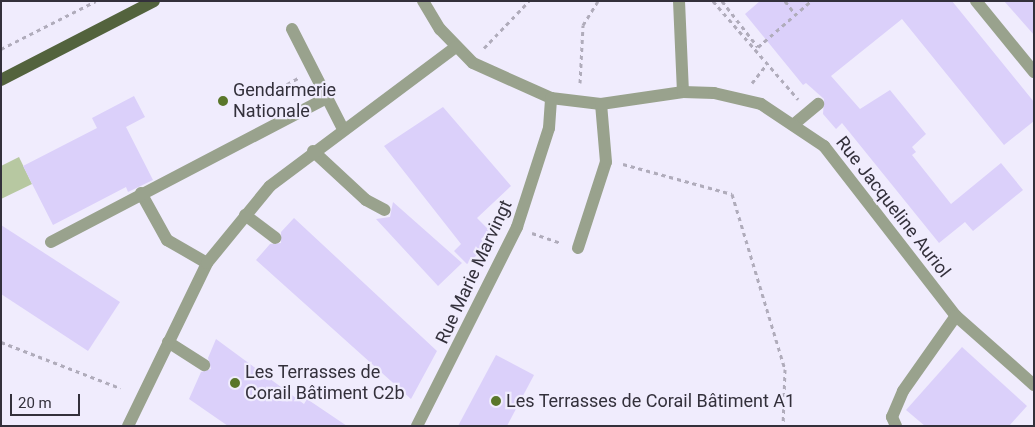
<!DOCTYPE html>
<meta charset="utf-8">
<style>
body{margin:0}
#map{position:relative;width:1035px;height:427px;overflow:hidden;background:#f0ecfd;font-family:Roboto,sans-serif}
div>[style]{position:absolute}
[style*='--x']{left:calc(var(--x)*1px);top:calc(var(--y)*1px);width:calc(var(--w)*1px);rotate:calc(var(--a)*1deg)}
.green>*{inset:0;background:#b7c8a1}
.building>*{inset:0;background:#dbd0fa}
.path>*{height:3px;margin-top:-1.5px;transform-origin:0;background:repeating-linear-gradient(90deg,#b0acbb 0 4px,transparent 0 8px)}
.lane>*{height:12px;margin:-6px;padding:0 6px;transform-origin:6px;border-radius:6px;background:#99a28d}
.street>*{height:12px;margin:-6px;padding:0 6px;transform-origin:6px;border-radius:6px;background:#99a28d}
.primary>*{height:12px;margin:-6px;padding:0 6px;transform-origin:6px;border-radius:6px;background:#53633d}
.dots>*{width:14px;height:14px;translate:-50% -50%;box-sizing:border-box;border:2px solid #f0ecfd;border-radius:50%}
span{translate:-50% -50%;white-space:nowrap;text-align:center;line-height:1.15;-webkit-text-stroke:4.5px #f0ecfd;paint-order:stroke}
.poi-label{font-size:18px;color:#33303b}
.left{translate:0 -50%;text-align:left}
.street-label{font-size:18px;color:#33303b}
.frame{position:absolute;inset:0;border:2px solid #33303b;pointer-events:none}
.scale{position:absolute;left:10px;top:394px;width:70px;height:22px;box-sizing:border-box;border:2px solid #33303b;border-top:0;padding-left:6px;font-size:15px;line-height:18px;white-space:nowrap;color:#33303b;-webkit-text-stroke:4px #f0ecfd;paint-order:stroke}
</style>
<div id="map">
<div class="green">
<i style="clip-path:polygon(19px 157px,32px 184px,1px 199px,1px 166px)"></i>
</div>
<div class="building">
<i style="clip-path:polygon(760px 1px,952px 1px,1034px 102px,1034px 121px,1004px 145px,902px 19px,831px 76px,860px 109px,890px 90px,926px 134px,912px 147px,916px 152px,912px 155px,951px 204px,1001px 163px,1023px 190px,973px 231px,965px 222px,939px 243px,842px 123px,836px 129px,823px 114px,824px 99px,806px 83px,803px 85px,745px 14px)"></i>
<i style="clip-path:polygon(1004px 1px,1034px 1px,1034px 35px)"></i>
<i style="clip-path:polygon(134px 96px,145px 117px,126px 127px,153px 180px,128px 192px,126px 187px,53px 225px,23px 166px,97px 128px,92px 118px)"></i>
<i style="clip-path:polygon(443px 107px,511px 186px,477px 218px,490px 231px,481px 239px,487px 246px,467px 264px,454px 251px,461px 244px,384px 146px)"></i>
<i style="clip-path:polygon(393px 202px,462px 263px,438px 286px,376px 219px,390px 217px)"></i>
<i style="clip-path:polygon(294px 218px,437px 351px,411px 399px,256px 260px,270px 244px,281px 243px,281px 232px)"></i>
<i style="clip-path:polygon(1px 225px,120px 302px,88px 351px,1px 294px)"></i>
<i style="clip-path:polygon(216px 339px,304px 404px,307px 399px,347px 426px,228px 426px,189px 399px,201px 372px,211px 369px,208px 358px)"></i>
<i style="clip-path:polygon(962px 347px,1027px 406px,1009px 426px,925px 426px,906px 410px)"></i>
<i style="clip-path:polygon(496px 355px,534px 375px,507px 426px,458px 426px)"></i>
</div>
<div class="path">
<i style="--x:713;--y:1;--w:130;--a:49.1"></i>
<i style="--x:722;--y:1;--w:58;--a:52"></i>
<i style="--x:758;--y:47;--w:70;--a:-41"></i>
<i style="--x:785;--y:1;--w:16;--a:52"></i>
<i style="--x:484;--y:48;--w:65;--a:-46.2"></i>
<i style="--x:1;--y:49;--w:106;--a:-26.8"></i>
<i style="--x:580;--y:83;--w:58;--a:-87"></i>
<i style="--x:583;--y:25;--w:28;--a:-58"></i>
<i style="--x:752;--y:83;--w:24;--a:-52"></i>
<i style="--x:280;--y:88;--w:21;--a:-29"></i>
<i style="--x:623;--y:164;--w:113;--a:15.4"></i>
<i style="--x:732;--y:194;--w:183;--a:73.2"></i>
<i style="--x:785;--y:369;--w:57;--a:92"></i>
<i style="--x:532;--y:233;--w:31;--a:19"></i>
<i style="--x:1;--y:342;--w:128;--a:21.1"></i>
</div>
<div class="lane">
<i style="--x:679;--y:1;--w:91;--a:87.5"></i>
<i style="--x:976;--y:1;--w:92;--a:50.8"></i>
<i style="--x:292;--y:29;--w:112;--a:63"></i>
<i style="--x:793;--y:125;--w:33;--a:-40"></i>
<i style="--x:313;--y:151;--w:72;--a:42.8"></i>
<i style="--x:366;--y:200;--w:21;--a:28"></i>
<i style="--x:141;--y:193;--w:54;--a:61"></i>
<i style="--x:167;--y:240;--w:46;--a:29.9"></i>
<i style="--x:245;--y:215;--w:38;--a:37"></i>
<i style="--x:51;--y:242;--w:309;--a:-27.6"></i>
<i style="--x:578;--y:248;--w:90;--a:-72"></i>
<i style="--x:606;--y:162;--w:58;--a:-94.9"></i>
<i style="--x:168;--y:342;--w:43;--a:32.6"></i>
</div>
<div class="street">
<i style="--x:423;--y:1;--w:33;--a:59"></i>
<i style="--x:440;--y:29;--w:47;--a:45.9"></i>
<i style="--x:473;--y:63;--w:85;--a:24.2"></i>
<i style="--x:551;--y:98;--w:50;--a:6.8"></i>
<i style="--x:601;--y:104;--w:83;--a:-8.3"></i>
<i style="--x:683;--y:92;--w:31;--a:2"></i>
<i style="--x:714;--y:93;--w:48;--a:13.2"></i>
<i style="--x:761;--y:104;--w:76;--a:33.7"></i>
<i style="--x:824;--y:146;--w:215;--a:52.2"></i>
<i style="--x:956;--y:316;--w:104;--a:41.5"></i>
<i style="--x:128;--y:426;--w:181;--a:-64.1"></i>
<i style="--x:207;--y:263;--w:99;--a:-50.7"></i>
<i style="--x:270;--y:186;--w:232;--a:-36.8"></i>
<i style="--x:417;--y:426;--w:223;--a:-63.3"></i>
<i style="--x:517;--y:227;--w:104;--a:-72.1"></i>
<i style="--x:549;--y:128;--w:30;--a:-86"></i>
<i style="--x:896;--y:426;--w:10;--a:-114"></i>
<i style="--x:892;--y:417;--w:28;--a:-67"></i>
<i style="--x:903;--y:391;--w:92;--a:-54.8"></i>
</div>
<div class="primary">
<i style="--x:1;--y:80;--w:172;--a:-27.3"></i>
</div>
<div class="dots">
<i style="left:223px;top:101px;background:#5a762a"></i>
<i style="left:235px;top:383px;background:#5a762a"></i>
<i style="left:496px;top:401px;background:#5a762a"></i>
</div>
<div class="poi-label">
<span class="left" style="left:233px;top:101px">Gendarmerie<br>Nationale</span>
<span class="left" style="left:245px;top:383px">Les Terrasses de<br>Corail Bâtiment C2b</span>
<span class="left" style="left:506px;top:401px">Les Terrasses de Corail Bâtiment A1</span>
</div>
<div class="street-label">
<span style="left:893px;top:207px;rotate:52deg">Rue Jacqueline Auriol</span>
<span style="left:474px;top:272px;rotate:-65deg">Rue Marie Marvingt</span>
</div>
<div class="frame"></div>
<div class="scale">20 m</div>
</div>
